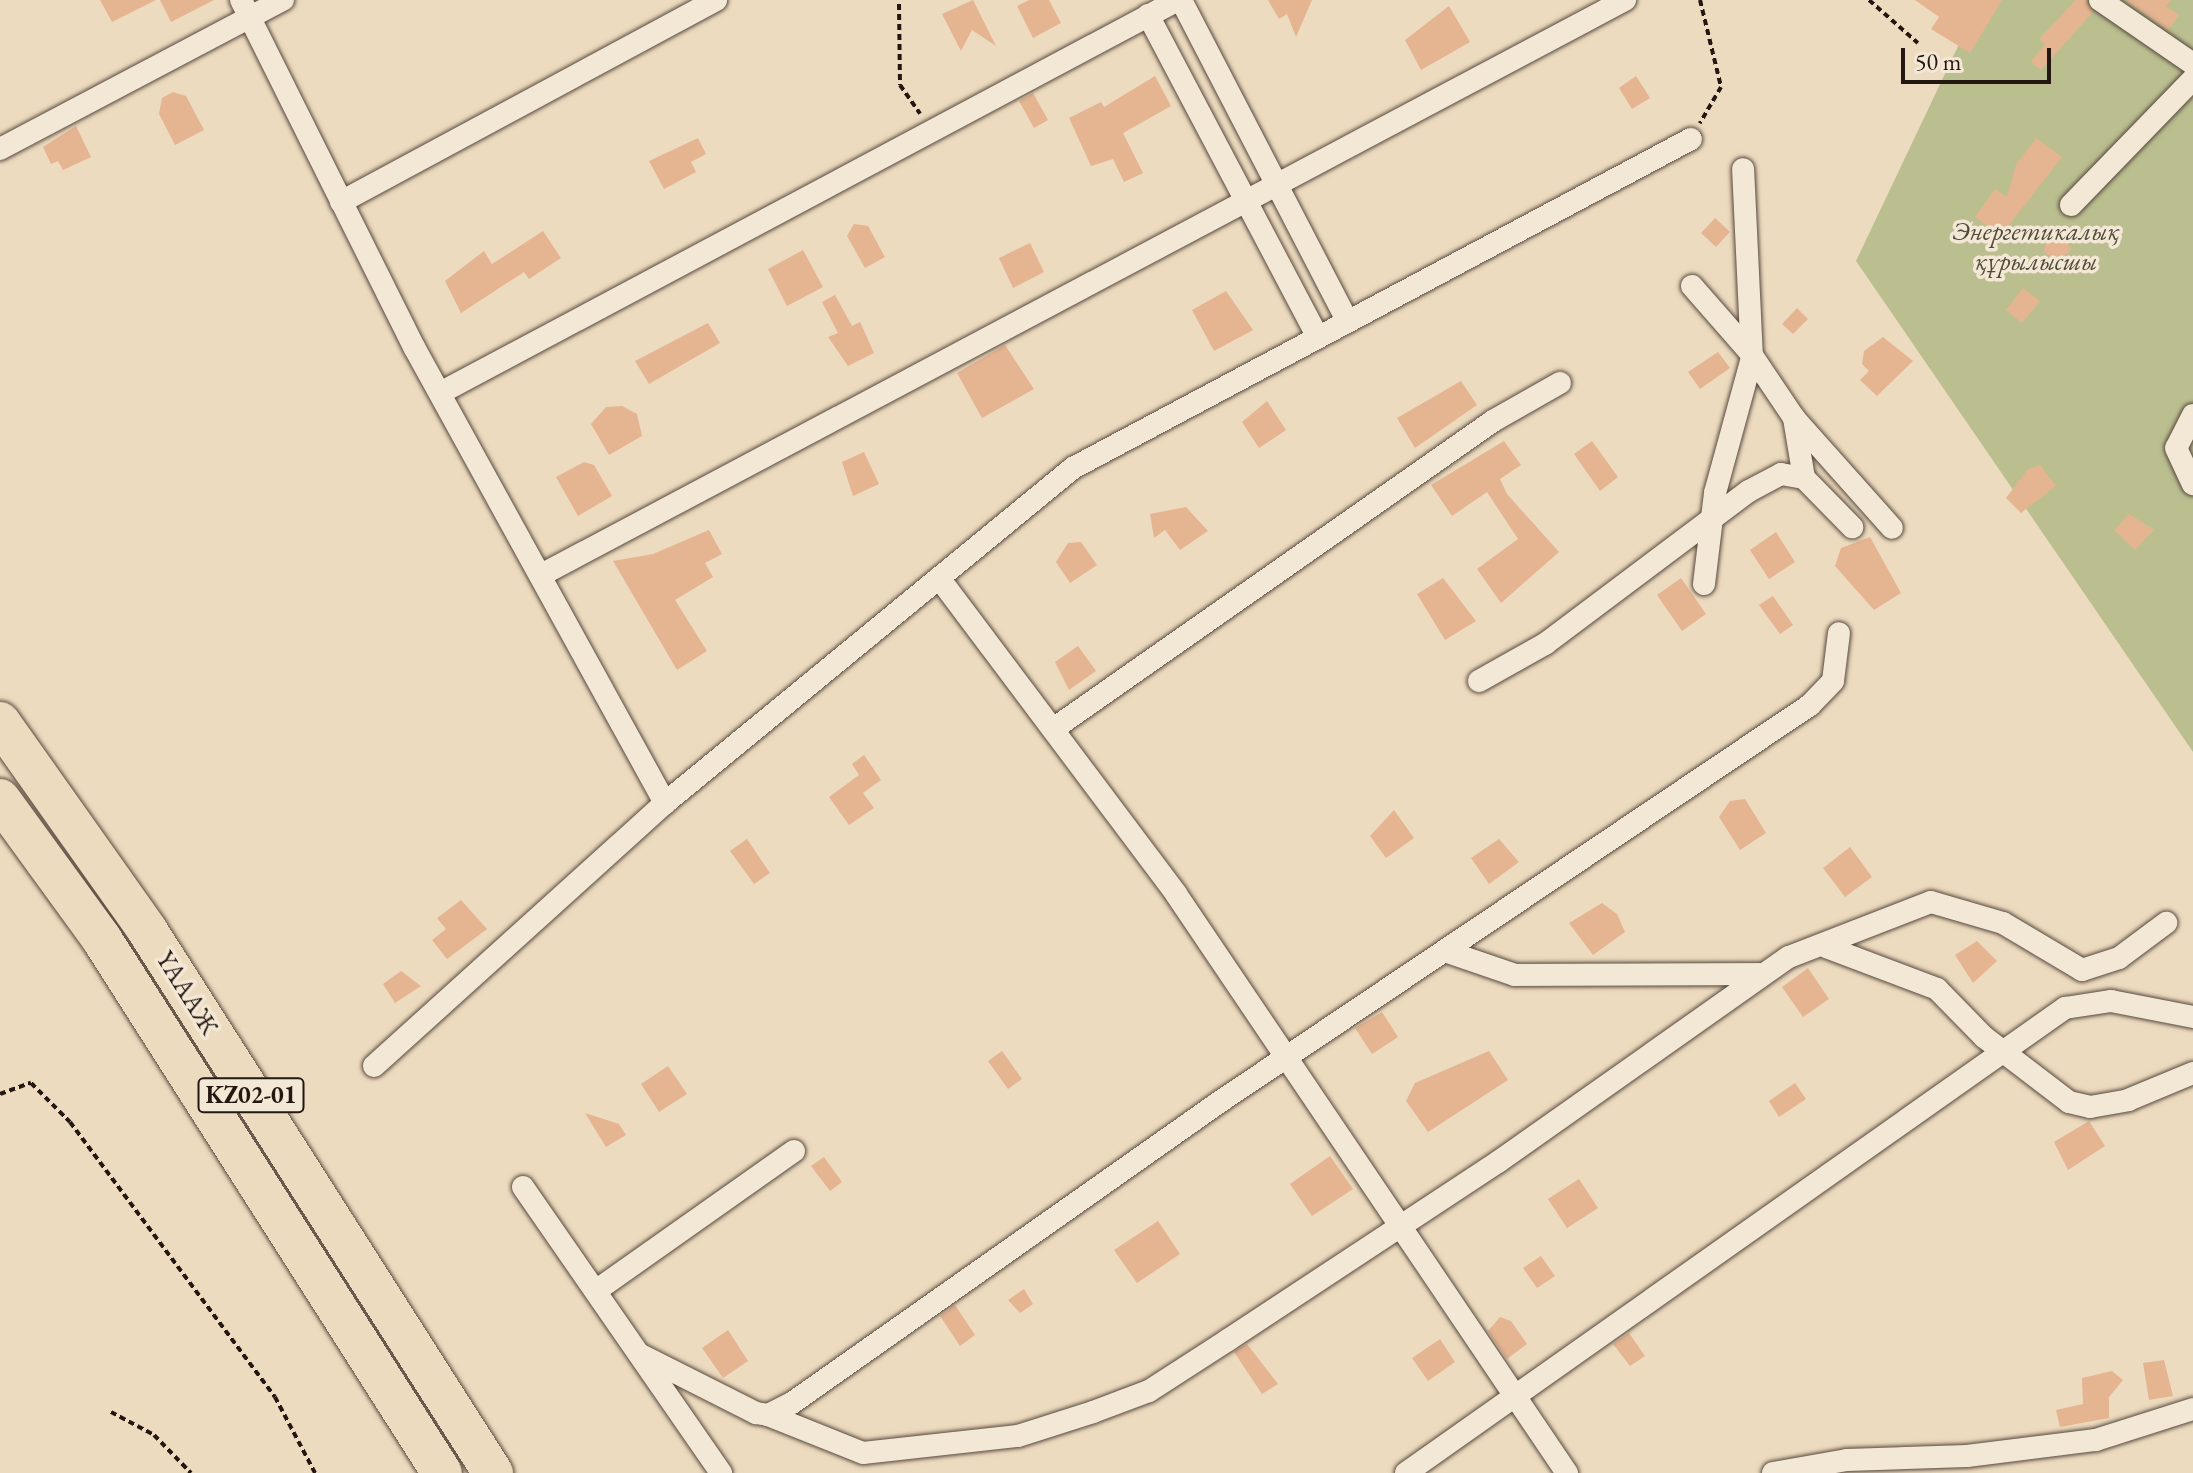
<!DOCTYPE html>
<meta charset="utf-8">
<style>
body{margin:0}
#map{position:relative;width:2193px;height:1473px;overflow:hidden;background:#eddbbf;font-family:"EB Garamond",serif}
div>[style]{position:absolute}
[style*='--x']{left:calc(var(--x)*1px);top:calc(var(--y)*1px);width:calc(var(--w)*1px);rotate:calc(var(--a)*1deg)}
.green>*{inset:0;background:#bbbf90}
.building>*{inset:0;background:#e5b491}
.path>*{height:4px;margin-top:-2px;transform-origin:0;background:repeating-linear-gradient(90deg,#241712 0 6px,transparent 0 10px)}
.roads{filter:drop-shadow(0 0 2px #56483d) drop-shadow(0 0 2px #56483d)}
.minor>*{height:22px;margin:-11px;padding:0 11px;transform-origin:11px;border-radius:11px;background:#f3e8d5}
.motorway>*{height:40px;margin:-20px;padding:0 20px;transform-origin:20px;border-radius:20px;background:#eddbbf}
span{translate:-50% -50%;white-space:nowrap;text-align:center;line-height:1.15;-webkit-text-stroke:7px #f3e8d5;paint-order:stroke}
.shield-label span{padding:2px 6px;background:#f3e8d5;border:2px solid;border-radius:6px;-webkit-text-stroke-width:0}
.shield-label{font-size:24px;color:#241712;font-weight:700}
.park-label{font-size:26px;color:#514938;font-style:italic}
.street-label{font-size:26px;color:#241712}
.scale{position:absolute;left:1901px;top:48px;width:150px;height:36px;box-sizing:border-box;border:4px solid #241712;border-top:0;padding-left:10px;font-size:24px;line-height:28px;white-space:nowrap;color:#241712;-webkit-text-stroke:6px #f3e8d5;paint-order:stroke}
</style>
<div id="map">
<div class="green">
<i style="clip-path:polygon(1980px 0,2193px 0,2193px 752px,1856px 261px)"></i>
</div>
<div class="building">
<i style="clip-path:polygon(100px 0,156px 0,112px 22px)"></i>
<i style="clip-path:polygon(160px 0,214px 0,171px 22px)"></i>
<i style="clip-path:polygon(973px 0,996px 46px,972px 30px,961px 51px,942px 14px)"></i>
<i style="clip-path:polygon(1029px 0,1049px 0,1061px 23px,1033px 38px,1017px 6px)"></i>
<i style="clip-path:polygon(1268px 0,1312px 0,1296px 37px,1287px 14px,1279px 19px)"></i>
<i style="clip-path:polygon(1915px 0,2002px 0,1970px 53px,1931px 29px,1939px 17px)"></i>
<i style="clip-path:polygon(2076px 0,2086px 0,2093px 12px,2041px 70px,2031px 62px,2045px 44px,2039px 39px)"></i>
<i style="clip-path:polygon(2125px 0,2171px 0,2166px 6px,2179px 15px,2168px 30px)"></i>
<i style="clip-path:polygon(1449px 6px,1470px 42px,1421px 70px,1405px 40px)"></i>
<i style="clip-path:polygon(1155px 76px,1171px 106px,1123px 133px,1143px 173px,1124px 182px,1113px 159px,1091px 166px,1069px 118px,1101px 102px,1104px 107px)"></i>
<i style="clip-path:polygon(1636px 76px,1650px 98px,1632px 109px,1619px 88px)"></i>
<i style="clip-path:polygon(173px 92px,186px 96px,204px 130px,175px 145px,159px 114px,162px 98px)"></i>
<i style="clip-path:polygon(1033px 93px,1048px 120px,1034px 128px,1019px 101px)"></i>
<i style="clip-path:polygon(76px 126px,91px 157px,63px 170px,58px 161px,51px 164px,43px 147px)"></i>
<i style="clip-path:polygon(698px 138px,706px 154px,691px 162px,696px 172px,664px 189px,649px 161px)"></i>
<i style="clip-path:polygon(2036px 138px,2062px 157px,1995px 243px,1989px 240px,1993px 230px,1975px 217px,1995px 189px,2007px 197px,2016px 165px)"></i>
<i style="clip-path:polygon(1715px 218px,1730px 232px,1716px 247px,1701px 233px)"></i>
<i style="clip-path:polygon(854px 224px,868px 226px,885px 257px,865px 268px,847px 236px)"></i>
<i style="clip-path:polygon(543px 231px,561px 258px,529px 279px,524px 272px,461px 313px,445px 281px,484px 251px,492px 264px)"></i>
<i style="clip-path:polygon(2062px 239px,2072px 248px,2058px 264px,2044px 251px,2046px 240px)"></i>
<i style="clip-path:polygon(1030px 243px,1044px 272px,1013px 288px,999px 258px)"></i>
<i style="clip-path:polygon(803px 250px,823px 287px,787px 306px,768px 269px)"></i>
<i style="clip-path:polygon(2023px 288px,2040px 301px,2022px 323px,2006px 310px)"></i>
<i style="clip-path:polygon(1226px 291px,1253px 330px,1214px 351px,1192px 310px)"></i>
<i style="clip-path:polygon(835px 295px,852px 326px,860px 322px,874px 353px,848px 366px,828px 337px,838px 333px,822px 302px)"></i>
<i style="clip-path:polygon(1797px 308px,1808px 319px,1793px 334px,1782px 324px)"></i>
<i style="clip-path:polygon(708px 323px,720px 343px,649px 384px,635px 361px)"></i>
<i style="clip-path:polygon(1883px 337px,1913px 361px,1877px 396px,1860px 380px,1869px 371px,1862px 364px,1864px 351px)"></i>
<i style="clip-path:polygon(1005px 345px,1034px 389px,982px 418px,957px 373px)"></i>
<i style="clip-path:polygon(1718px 352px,1730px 368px,1700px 389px,1688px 372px)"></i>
<i style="clip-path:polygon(1461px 381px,1477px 405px,1415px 448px,1397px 418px)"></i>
<i style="clip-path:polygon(1267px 401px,1286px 430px,1259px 448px,1242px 422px)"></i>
<i style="clip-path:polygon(622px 406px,637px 414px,642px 436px,609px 455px,591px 424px,606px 407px)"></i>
<i style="clip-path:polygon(1504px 441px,1521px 465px,1500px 479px,1507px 494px,1559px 552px,1501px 603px,1477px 569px,1518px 539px,1487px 492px,1452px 516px,1431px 485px)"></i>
<i style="clip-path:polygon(1592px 441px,1618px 477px,1600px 491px,1574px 454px)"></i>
<i style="clip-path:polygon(864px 452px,879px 484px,853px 496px,842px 462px)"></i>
<i style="clip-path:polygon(584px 462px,594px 465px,612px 496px,578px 516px,556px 477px)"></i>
<i style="clip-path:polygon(2040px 465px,2056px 486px,2021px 513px,2006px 498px,2028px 469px)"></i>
<i style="clip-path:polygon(1186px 507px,1208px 531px,1180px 550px,1165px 530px,1154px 538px,1150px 514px)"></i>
<i style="clip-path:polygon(2129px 514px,2154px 530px,2135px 550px,2114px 530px)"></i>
<i style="clip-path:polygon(709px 530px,722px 554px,705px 563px,713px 577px,675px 600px,707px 651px,677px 670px,613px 561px,653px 554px)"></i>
<i style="clip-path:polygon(1776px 532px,1795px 562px,1769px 579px,1750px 550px)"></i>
<i style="clip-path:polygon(1870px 537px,1901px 593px,1874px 610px,1835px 566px,1841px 548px)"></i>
<i style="clip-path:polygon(1081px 542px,1097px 565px,1070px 583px,1056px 562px,1068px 543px)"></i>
<i style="clip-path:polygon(1443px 578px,1476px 621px,1445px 640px,1417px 594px)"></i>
<i style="clip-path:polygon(1681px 578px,1706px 614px,1682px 631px,1657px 595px)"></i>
<i style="clip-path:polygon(1773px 596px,1793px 625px,1780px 634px,1759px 605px)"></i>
<i style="clip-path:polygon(1078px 646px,1096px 671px,1069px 690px,1055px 662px)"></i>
<i style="clip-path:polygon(864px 755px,881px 780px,863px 793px,874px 808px,849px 825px,829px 797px,859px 775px,852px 764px)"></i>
<i style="clip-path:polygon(1745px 799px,1766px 833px,1740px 850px,1719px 817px,1730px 801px)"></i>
<i style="clip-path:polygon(1394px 810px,1414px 838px,1386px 858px,1370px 836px)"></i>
<i style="clip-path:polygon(747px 839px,770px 873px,754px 884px,730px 851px)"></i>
<i style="clip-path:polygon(1499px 839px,1519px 862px,1489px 884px,1471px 858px)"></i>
<i style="clip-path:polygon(1850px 847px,1872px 877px,1845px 897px,1823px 868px)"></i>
<i style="clip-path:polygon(461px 900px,487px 929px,447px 959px,432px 940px,446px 929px,437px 918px)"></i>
<i style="clip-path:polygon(1602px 903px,1617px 914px,1625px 932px,1593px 955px,1569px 923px)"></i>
<i style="clip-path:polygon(1977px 941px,1997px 961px,1973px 983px,1955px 955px)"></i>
<i style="clip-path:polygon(1808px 968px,1829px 999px,1803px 1017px,1782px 987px)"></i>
<i style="clip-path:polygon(401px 971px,421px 986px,395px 1003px,383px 984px)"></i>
<i style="clip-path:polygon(1382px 1012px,1398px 1037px,1372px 1054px,1355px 1028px)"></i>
<i style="clip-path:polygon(1002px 1051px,1022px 1079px,1008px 1089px,988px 1061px)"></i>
<i style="clip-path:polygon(1489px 1051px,1508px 1080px,1428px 1132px,1406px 1101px,1415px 1083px)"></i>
<i style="clip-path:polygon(668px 1066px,687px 1094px,659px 1112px,641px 1084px)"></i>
<i style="clip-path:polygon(1795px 1083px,1806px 1099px,1779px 1117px,1769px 1101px)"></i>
<i style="clip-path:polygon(585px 1113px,619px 1124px,626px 1135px,606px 1147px)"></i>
<i style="clip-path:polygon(2089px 1121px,2105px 1146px,2068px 1170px,2054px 1142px)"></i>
<i style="clip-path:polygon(1330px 1156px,1353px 1189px,1312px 1216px,1290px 1184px)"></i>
<i style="clip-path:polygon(824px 1157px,842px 1182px,830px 1191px,811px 1166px)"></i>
<i style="clip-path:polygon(1579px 1179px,1598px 1208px,1567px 1228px,1548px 1199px)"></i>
<i style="clip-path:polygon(1158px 1221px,1180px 1254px,1137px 1283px,1114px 1250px)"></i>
<i style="clip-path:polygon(1541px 1256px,1555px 1276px,1537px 1288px,1523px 1268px)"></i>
<i style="clip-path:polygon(1024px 1289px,1033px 1304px,1020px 1313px,1008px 1300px)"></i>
<i style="clip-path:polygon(955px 1305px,975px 1335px,960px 1346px,940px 1316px)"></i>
<i style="clip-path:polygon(1500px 1317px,1511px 1321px,1527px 1344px,1507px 1359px,1488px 1331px)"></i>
<i style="clip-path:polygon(728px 1330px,748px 1361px,723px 1378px,702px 1348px)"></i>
<i style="clip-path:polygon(1629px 1333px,1645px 1356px,1630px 1366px,1613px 1344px)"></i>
<i style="clip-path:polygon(1440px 1339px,1455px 1362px,1428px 1381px,1412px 1358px)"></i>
<i style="clip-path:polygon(1247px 1344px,1278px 1384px,1262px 1394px,1234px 1352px)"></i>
<i style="clip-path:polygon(2164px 1360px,2173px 1396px,2149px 1400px,2143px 1363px)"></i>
<i style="clip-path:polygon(2112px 1371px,2123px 1380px,2109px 1397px,2109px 1418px,2060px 1427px,2056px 1410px,2083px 1404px,2082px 1378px)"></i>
</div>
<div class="path">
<i style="--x:1700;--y:0;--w:89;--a:76.4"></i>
<i style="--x:1721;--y:87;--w:42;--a:120.3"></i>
<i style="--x:1869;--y:0;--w:65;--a:41.3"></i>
<i style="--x:899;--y:4;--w:81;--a:89.3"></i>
<i style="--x:900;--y:85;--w:35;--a:55"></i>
<i style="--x:0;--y:1094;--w:33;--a:-20"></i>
<i style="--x:31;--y:1083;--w:55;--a:45"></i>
<i style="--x:70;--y:1122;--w:343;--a:53.3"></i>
<i style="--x:275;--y:1397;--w:86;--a:62.2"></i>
<i style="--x:111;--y:1412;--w:49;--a:28.1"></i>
<i style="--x:154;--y:1435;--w:53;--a:45.8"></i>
</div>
<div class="roads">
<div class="minor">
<i style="--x:241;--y:0;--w:388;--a:63.5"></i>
<i style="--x:414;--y:347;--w:521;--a:61.17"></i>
<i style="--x:1181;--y:0;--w:360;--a:62.6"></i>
<i style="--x:2100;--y:0;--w:113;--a:34.5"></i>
<i style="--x:1148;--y:15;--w:363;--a:62.2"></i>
<i style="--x:0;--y:149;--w:320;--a:-27.8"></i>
<i style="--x:341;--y:202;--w:426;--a:-28.3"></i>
<i style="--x:2071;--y:205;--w:175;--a:-45.9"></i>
<i style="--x:1692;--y:286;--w:86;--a:48.8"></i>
<i style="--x:1749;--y:351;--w:81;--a:56.1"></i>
<i style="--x:1794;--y:418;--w:147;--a:48.3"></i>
<i style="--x:440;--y:393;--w:836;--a:-28.04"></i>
<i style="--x:2193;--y:415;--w:37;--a:117"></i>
<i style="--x:2176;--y:448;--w:40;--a:65"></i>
<i style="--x:1804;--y:478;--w:69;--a:45.6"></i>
<i style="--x:543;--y:574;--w:1225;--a:-27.95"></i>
<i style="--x:939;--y:578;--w:395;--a:53.1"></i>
<i style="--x:1176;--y:894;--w:699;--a:55.97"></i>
<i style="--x:1704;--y:584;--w:92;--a:-83.1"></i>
<i style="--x:1715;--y:493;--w:140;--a:-74.7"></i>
<i style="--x:1752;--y:358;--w:189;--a:-92.7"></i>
<i style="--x:1479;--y:681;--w:76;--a:-29.3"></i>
<i style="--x:1545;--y:644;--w:255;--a:-36.9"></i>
<i style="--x:1749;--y:491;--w:36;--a:-28"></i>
<i style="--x:1781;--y:474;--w:23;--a:10"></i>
<i style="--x:1804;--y:478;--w:61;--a:-99.5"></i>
<i style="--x:1056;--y:727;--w:533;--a:-35"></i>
<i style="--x:1493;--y:421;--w:77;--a:-29.6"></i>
<i style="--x:1826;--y:947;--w:119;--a:20.7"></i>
<i style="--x:1937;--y:989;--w:67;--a:45.6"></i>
<i style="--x:1984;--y:1037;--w:107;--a:37.4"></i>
<i style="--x:2069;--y:1102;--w:22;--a:13"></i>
<i style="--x:2090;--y:1107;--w:39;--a:-10"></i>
<i style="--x:2128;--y:1100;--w:70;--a:-22.6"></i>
<i style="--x:1445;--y:951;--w:74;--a:18.9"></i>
<i style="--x:1515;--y:975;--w:246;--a:-0.2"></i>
<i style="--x:374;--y:1066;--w:392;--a:-42.1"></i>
<i style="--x:665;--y:803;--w:528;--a:-39.39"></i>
<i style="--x:1073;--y:468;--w:700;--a:-28.03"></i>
<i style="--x:523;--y:1187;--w:348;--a:55.3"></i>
<i style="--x:597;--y:1290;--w:241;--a:-35.2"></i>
<i style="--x:641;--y:1355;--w:129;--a:26.8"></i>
<i style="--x:756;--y:1413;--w:12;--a:9"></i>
<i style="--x:768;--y:1415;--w:27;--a:-27"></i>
<i style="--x:792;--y:1403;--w:521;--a:-35.15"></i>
<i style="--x:1218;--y:1103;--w:713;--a:-33.91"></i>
<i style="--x:1810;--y:705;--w:33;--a:-46"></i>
<i style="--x:1833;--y:681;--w:48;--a:-82.9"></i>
<i style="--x:768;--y:1415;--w:102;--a:21.8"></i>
<i style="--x:863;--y:1453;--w:156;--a:-6.3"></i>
<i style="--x:1018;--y:1436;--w:79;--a:-17.7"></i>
<i style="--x:1093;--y:1412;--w:60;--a:-20.6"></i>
<i style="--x:1149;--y:1391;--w:94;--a:-32.8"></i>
<i style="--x:1228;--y:1340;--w:323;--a:-33.4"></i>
<i style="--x:1498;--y:1162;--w:356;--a:-35.2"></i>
<i style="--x:1789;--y:957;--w:152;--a:-21.2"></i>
<i style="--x:1931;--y:902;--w:75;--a:16.3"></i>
<i style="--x:2003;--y:923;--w:92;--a:30.7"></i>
<i style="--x:2082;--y:970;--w:39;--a:-18"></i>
<i style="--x:2119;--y:958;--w:59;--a:-36.7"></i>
<i style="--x:1406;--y:1473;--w:807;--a:-35.21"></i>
<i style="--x:2065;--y:1008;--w:47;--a:-8.7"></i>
<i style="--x:2111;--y:1001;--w:84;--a:11"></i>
<i style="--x:1773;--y:1473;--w:75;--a:-10"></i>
<i style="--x:1847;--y:1460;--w:120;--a:-1.9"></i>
<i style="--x:1967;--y:1456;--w:130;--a:-7.1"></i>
<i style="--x:2096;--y:1440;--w:102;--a:-17.7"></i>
</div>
<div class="motorway">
<i style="--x:0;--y:722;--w:255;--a:54.7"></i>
<i style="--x:147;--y:930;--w:644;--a:57.49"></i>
<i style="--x:0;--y:799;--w:172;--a:54"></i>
<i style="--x:101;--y:938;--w:634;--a:57.49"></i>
</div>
</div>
<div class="shield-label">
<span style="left:251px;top:1095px">KZ02-01</span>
</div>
<div class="park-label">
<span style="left:2036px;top:247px">Энергетикалық<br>құрылысшы</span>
</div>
<div class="street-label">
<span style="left:187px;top:993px;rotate:58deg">ҮАААЖ</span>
</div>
<div class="scale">50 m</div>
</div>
